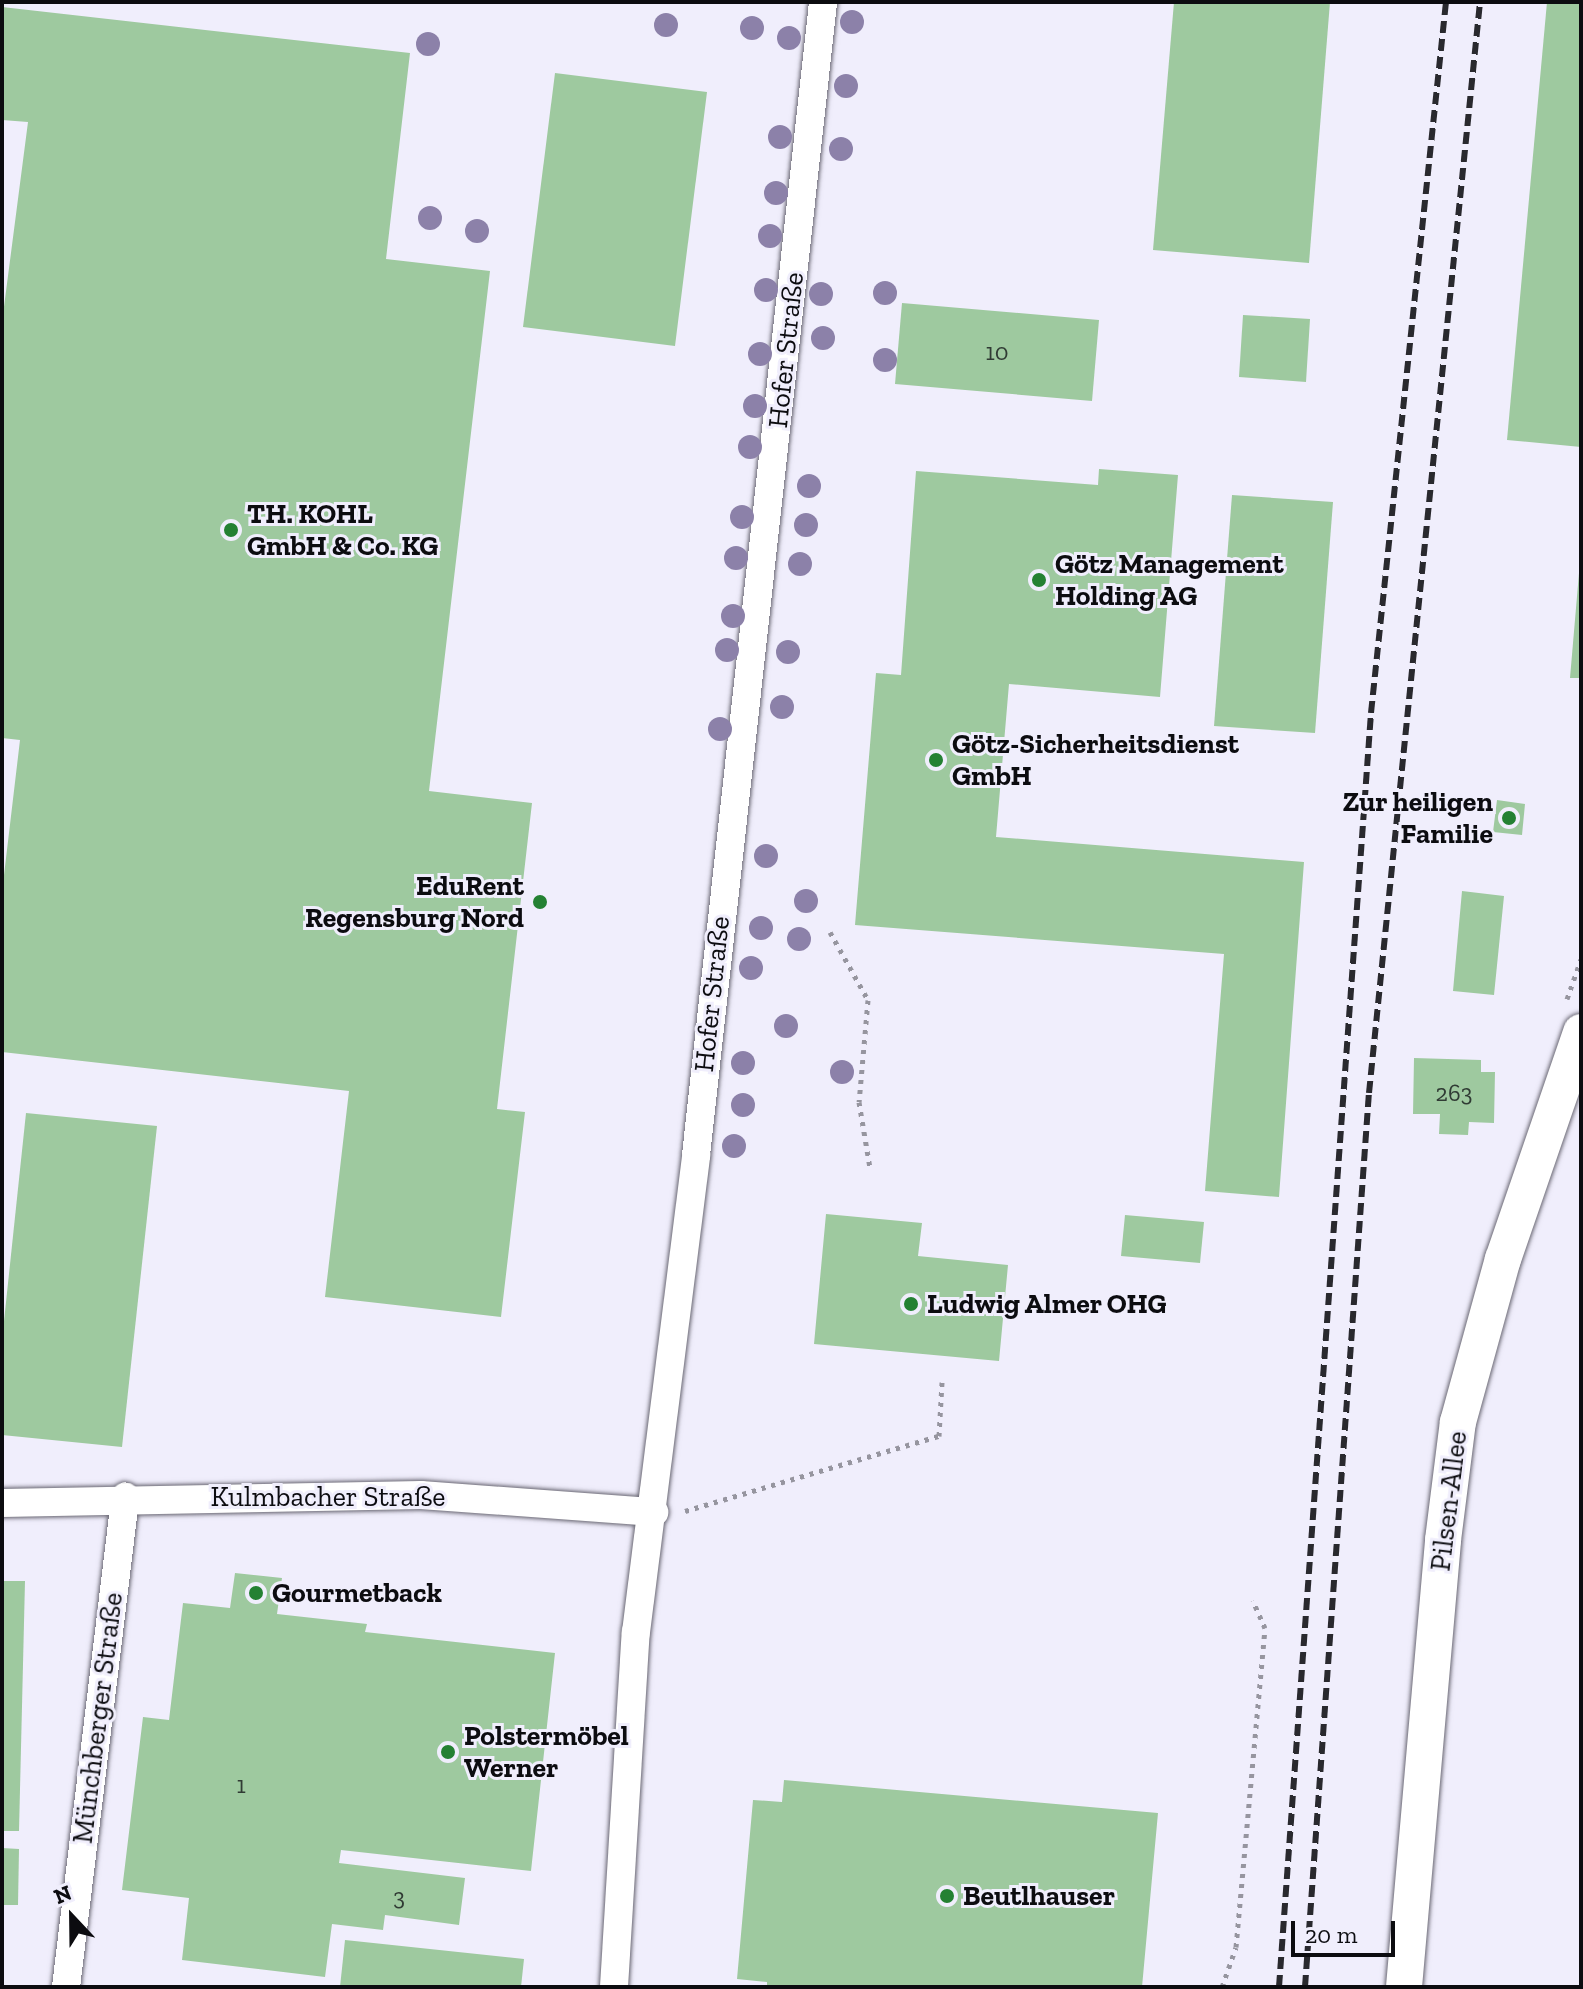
<!DOCTYPE html>
<meta charset="utf-8">
<style>
body{margin:0}
#map{position:relative;width:1583px;height:1989px;overflow:hidden;background:#f0eefc;font-family:"Zilla Slab",serif}
div>[style]{position:absolute}
[style*='--x']{left:calc(var(--x)*1px);top:calc(var(--y)*1px);width:calc(var(--w)*1px);rotate:calc(var(--a)*1deg)}
.building>*{inset:0;background:#9ec99f}
.path>*{height:5px;margin-top:-2.5px;transform-origin:0;background:repeating-linear-gradient(90deg,#96959f 0 4px,transparent 0 10px)}
.roads{filter:drop-shadow(0 0 2px #6a6874) drop-shadow(0 0 2px #6a6874)}
.minor>*{height:28px;margin:-14px;padding:0 14px;transform-origin:14px;border-radius:14px;background:#fff}
.tertiary>*{height:36px;margin:-18px;padding:0 18px;transform-origin:18px;border-radius:18px;background:#fff}
.rail>*{height:6px;margin-top:-3px;transform-origin:0;background:repeating-linear-gradient(90deg,#29292e 0 12px,transparent 0 18px)}
.trees>*{width:24px;height:24px;margin:-12px;border-radius:50%;background:#8c81a9}
.dots>*{width:22px;height:22px;translate:-50% -50%;box-sizing:border-box;border:4px solid #f0eefc;border-radius:50%}
span{translate:-50% -50%;white-space:nowrap;text-align:center;line-height:1.15;-webkit-text-stroke:6px #f0eefc;paint-order:stroke}
.number-label{font-size:24px;color:#303b34}
.number-label span{-webkit-text-stroke-width:0}
.street-label{font-size:28px;color:#0c0c10}
.poi-label{font-size:28px;color:#0c0c10;font-weight:700}
.left{translate:0 -50%;text-align:left}
.right{translate:-100% -50%;text-align:right}
.frame{position:absolute;inset:0;border:4px solid #0c0c10;pointer-events:none}
.north{position:absolute;left:32px;top:1877px;width:80px;height:80px;-webkit-text-stroke:6px #f0eefc;paint-order:stroke;rotate:338deg;font-size:22px;font-weight:700;line-height:32px;text-align:center;color:#0c0c10}
.north::after{content:'';display:block;margin:auto;width:28px;height:36px;background:#0c0c10;clip-path:polygon(50% 0,100% 100%,50% 72%,0 100%)}
.scale{position:absolute;left:1291px;top:1921px;width:104px;height:36px;box-sizing:border-box;border:4px solid #0c0c10;border-top:0;padding-left:10px;font-size:24px;line-height:28px;white-space:nowrap;color:#0c0c10;-webkit-text-stroke:6px #f0eefc;paint-order:stroke}
</style>
<div id="map">
<div class="building">
<i style="clip-path:polygon(1174px 2px,1330px 2px,1309px 263px,1153px 250px)"></i>
<i style="clip-path:polygon(1547px 2px,1581px 2px,1581px 447px,1507px 440px)"></i>
<i style="clip-path:polygon(2px 7px,410px 53px,386px 259px,490px 271px,429px 791px,532px 803px,497px 1109px,525px 1112px,501px 1317px,325px 1297px,349px 1091px,2px 1052px,2px 892px,20px 740px,2px 738px,2px 322px,28px 122px,2px 120px)"></i>
<i style="clip-path:polygon(555px 73px,707px 92px,675px 346px,523px 327px)"></i>
<i style="clip-path:polygon(902px 303px,1099px 320px,1092px 401px,895px 384px)"></i>
<i style="clip-path:polygon(1243px 315px,1310px 319px,1306px 382px,1239px 377px)"></i>
<i style="clip-path:polygon(1099px 469px,1178px 475px,1160px 697px,1009px 684px,996px 837px,1304px 862px,1279px 1197px,1205px 1191px,1224px 954px,855px 925px,876px 673px,901px 675px,916px 471px,1098px 485px)"></i>
<i style="clip-path:polygon(1232px 495px,1333px 502px,1315px 733px,1214px 726px)"></i>
<i style="clip-path:polygon(1579px 573px,1581px 574px,1581px 678px,1570px 678px)"></i>
<i style="clip-path:polygon(1497px 800px,1525px 804px,1522px 835px,1493px 832px)"></i>
<i style="clip-path:polygon(1462px 891px,1504px 896px,1494px 995px,1453px 991px)"></i>
<i style="clip-path:polygon(1414px 1058px,1481px 1060px,1481px 1072px,1495px 1072px,1494px 1123px,1469px 1122px,1468px 1135px,1439px 1134px,1440px 1114px,1413px 1114px)"></i>
<i style="clip-path:polygon(26px 1113px,157px 1126px,122px 1447px,2px 1435px,2px 1340px)"></i>
<i style="clip-path:polygon(826px 1214px,922px 1223px,918px 1256px,1008px 1265px,999px 1361px,814px 1344px)"></i>
<i style="clip-path:polygon(1125px 1215px,1204px 1222px,1200px 1263px,1121px 1256px)"></i>
<i style="clip-path:polygon(235px 1573px,282px 1578px,277px 1614px,367px 1624px,365px 1632px,555px 1653px,531px 1871px,341px 1850px,339px 1863px,465px 1878px,459px 1925px,385px 1915px,383px 1930px,332px 1924px,325px 1977px,182px 1960px,189px 1898px,122px 1890px,143px 1717px,169px 1720px,183px 1603px,230px 1608px)"></i>
<i style="clip-path:polygon(2px 1581px,25px 1581px,19px 1831px,2px 1831px)"></i>
<i style="clip-path:polygon(784px 1780px,1158px 1813px,1142px 1987px,767px 1987px,767px 1982px,737px 1979px,753px 1800px,782px 1802px)"></i>
<i style="clip-path:polygon(2px 1848px,19px 1849px,18px 1905px,2px 1905px)"></i>
<i style="clip-path:polygon(345px 1940px,524px 1959px,521px 1987px,340px 1987px)"></i>
</div>
<div class="path">
<i style="--x:830;--y:932;--w:78;--a:60.8"></i>
<i style="--x:868;--y:1000;--w:102;--a:95"></i>
<i style="--x:859;--y:1102;--w:67;--a:80.5"></i>
<i style="--x:1567;--y:999;--w:42;--a:-70.7"></i>
<i style="--x:685;--y:1511;--w:265;--a:-16.5"></i>
<i style="--x:939;--y:1436;--w:54;--a:-86.8"></i>
<i style="--x:1222;--y:1987;--w:42;--a:-70.7"></i>
<i style="--x:1236;--y:1947;--w:320;--a:-84.8"></i>
<i style="--x:1265;--y:1628;--w:30;--a:-114"></i>
</div>
<div class="roads">
<div class="minor">
<i style="--x:2;--y:1503;--w:419;--a:-1.1"></i>
<i style="--x:421;--y:1495;--w:234;--a:4.2"></i>
<i style="--x:66;--y:1987;--w:494;--a:-83.1"></i>
<i style="--x:614;--y:1987;--w:356;--a:-86.5"></i>
<i style="--x:636;--y:1632;--w:481;--a:-82.8"></i>
<i style="--x:696;--y:1155;--w:1160;--a:-83.71"></i>
</div>
<div class="tertiary">
<i style="--x:1404;--y:1987;--w:449;--a:-85"></i>
<i style="--x:1443;--y:1540;--w:119;--a:-82.8"></i>
<i style="--x:1458;--y:1422;--w:169;--a:-74.6"></i>
<i style="--x:1503;--y:1259;--w:240;--a:-71"></i>
</div>
</div>
<div class="rail">
<i style="--x:1279;--y:1987;--w:1277;--a:-85.87"></i>
<i style="--x:1371;--y:713;--w:715;--a:-83.98"></i>
<i style="--x:1305;--y:1987;--w:896;--a:-85.91"></i>
<i style="--x:1369;--y:1093;--w:1097;--a:-84.19"></i>
</div>
<div class="trees">
<i style="left:852px;top:22px"></i>
<i style="left:666px;top:25px"></i>
<i style="left:752px;top:28px"></i>
<i style="left:789px;top:38px"></i>
<i style="left:428px;top:44px"></i>
<i style="left:846px;top:86px"></i>
<i style="left:780px;top:137px"></i>
<i style="left:841px;top:149px"></i>
<i style="left:776px;top:193px"></i>
<i style="left:430px;top:218px"></i>
<i style="left:477px;top:231px"></i>
<i style="left:770px;top:236px"></i>
<i style="left:766px;top:290px"></i>
<i style="left:885px;top:293px"></i>
<i style="left:821px;top:294px"></i>
<i style="left:823px;top:338px"></i>
<i style="left:760px;top:354px"></i>
<i style="left:885px;top:360px"></i>
<i style="left:755px;top:406px"></i>
<i style="left:750px;top:447px"></i>
<i style="left:809px;top:486px"></i>
<i style="left:742px;top:517px"></i>
<i style="left:806px;top:525px"></i>
<i style="left:736px;top:558px"></i>
<i style="left:800px;top:564px"></i>
<i style="left:733px;top:616px"></i>
<i style="left:727px;top:650px"></i>
<i style="left:788px;top:652px"></i>
<i style="left:782px;top:707px"></i>
<i style="left:720px;top:729px"></i>
<i style="left:766px;top:856px"></i>
<i style="left:806px;top:901px"></i>
<i style="left:761px;top:928px"></i>
<i style="left:799px;top:939px"></i>
<i style="left:751px;top:968px"></i>
<i style="left:786px;top:1026px"></i>
<i style="left:743px;top:1063px"></i>
<i style="left:842px;top:1072px"></i>
<i style="left:743px;top:1105px"></i>
<i style="left:734px;top:1146px"></i>
</div>
<div class="dots">
<i style="left:231px;top:530px;background:#248133"></i>
<i style="left:1039px;top:580px;background:#248133"></i>
<i style="left:936px;top:760px;background:#248133"></i>
<i style="left:1509px;top:818px;background:#248133"></i>
<i style="left:540px;top:902px;background:#248133"></i>
<i style="left:911px;top:1304px;background:#248133"></i>
<i style="left:256px;top:1593px;background:#248133"></i>
<i style="left:448px;top:1752px;background:#248133"></i>
<i style="left:947px;top:1896px;background:#248133"></i>
</div>
<div class="number-label">
<span style="left:997px;top:352px">10</span>
<span style="left:1454px;top:1093px">263</span>
<span style="left:241px;top:1785px">1</span>
<span style="left:399px;top:1897px">3</span>
</div>
<div class="street-label">
<span style="left:786px;top:350px;rotate:-84deg">Hofer Straße</span>
<span style="left:712px;top:994px;rotate:-84deg">Hofer Straße</span>
<span style="left:328px;top:1497px">Kulmbacher Straße</span>
<span style="left:1449px;top:1501px;rotate:-83deg">Pilsen-Allee</span>
<span style="left:98px;top:1718px;rotate:-83deg">Münchberger Straße</span>
</div>
<div class="poi-label">
<span class="left" style="left:247px;top:530px">TH. KOHL<br>GmbH &amp; Co. KG</span>
<span class="left" style="left:1055px;top:580px">Götz Management<br>Holding AG</span>
<span class="left" style="left:952px;top:760px">Götz-Sicherheitsdienst<br>GmbH</span>
<span class="right" style="left:1493px;top:818px">Zur heiligen<br>Familie</span>
<span class="right" style="left:524px;top:902px">EduRent<br>Regensburg Nord</span>
<span class="left" style="left:927px;top:1304px">Ludwig Almer OHG</span>
<span class="left" style="left:272px;top:1593px">Gourmetback</span>
<span class="left" style="left:464px;top:1752px">Polstermöbel<br>Werner</span>
<span class="left" style="left:963px;top:1896px">Beutlhauser</span>
</div>
<div class="frame"></div>
<div class="north">N</div>
<div class="scale">20 m</div>
</div>
